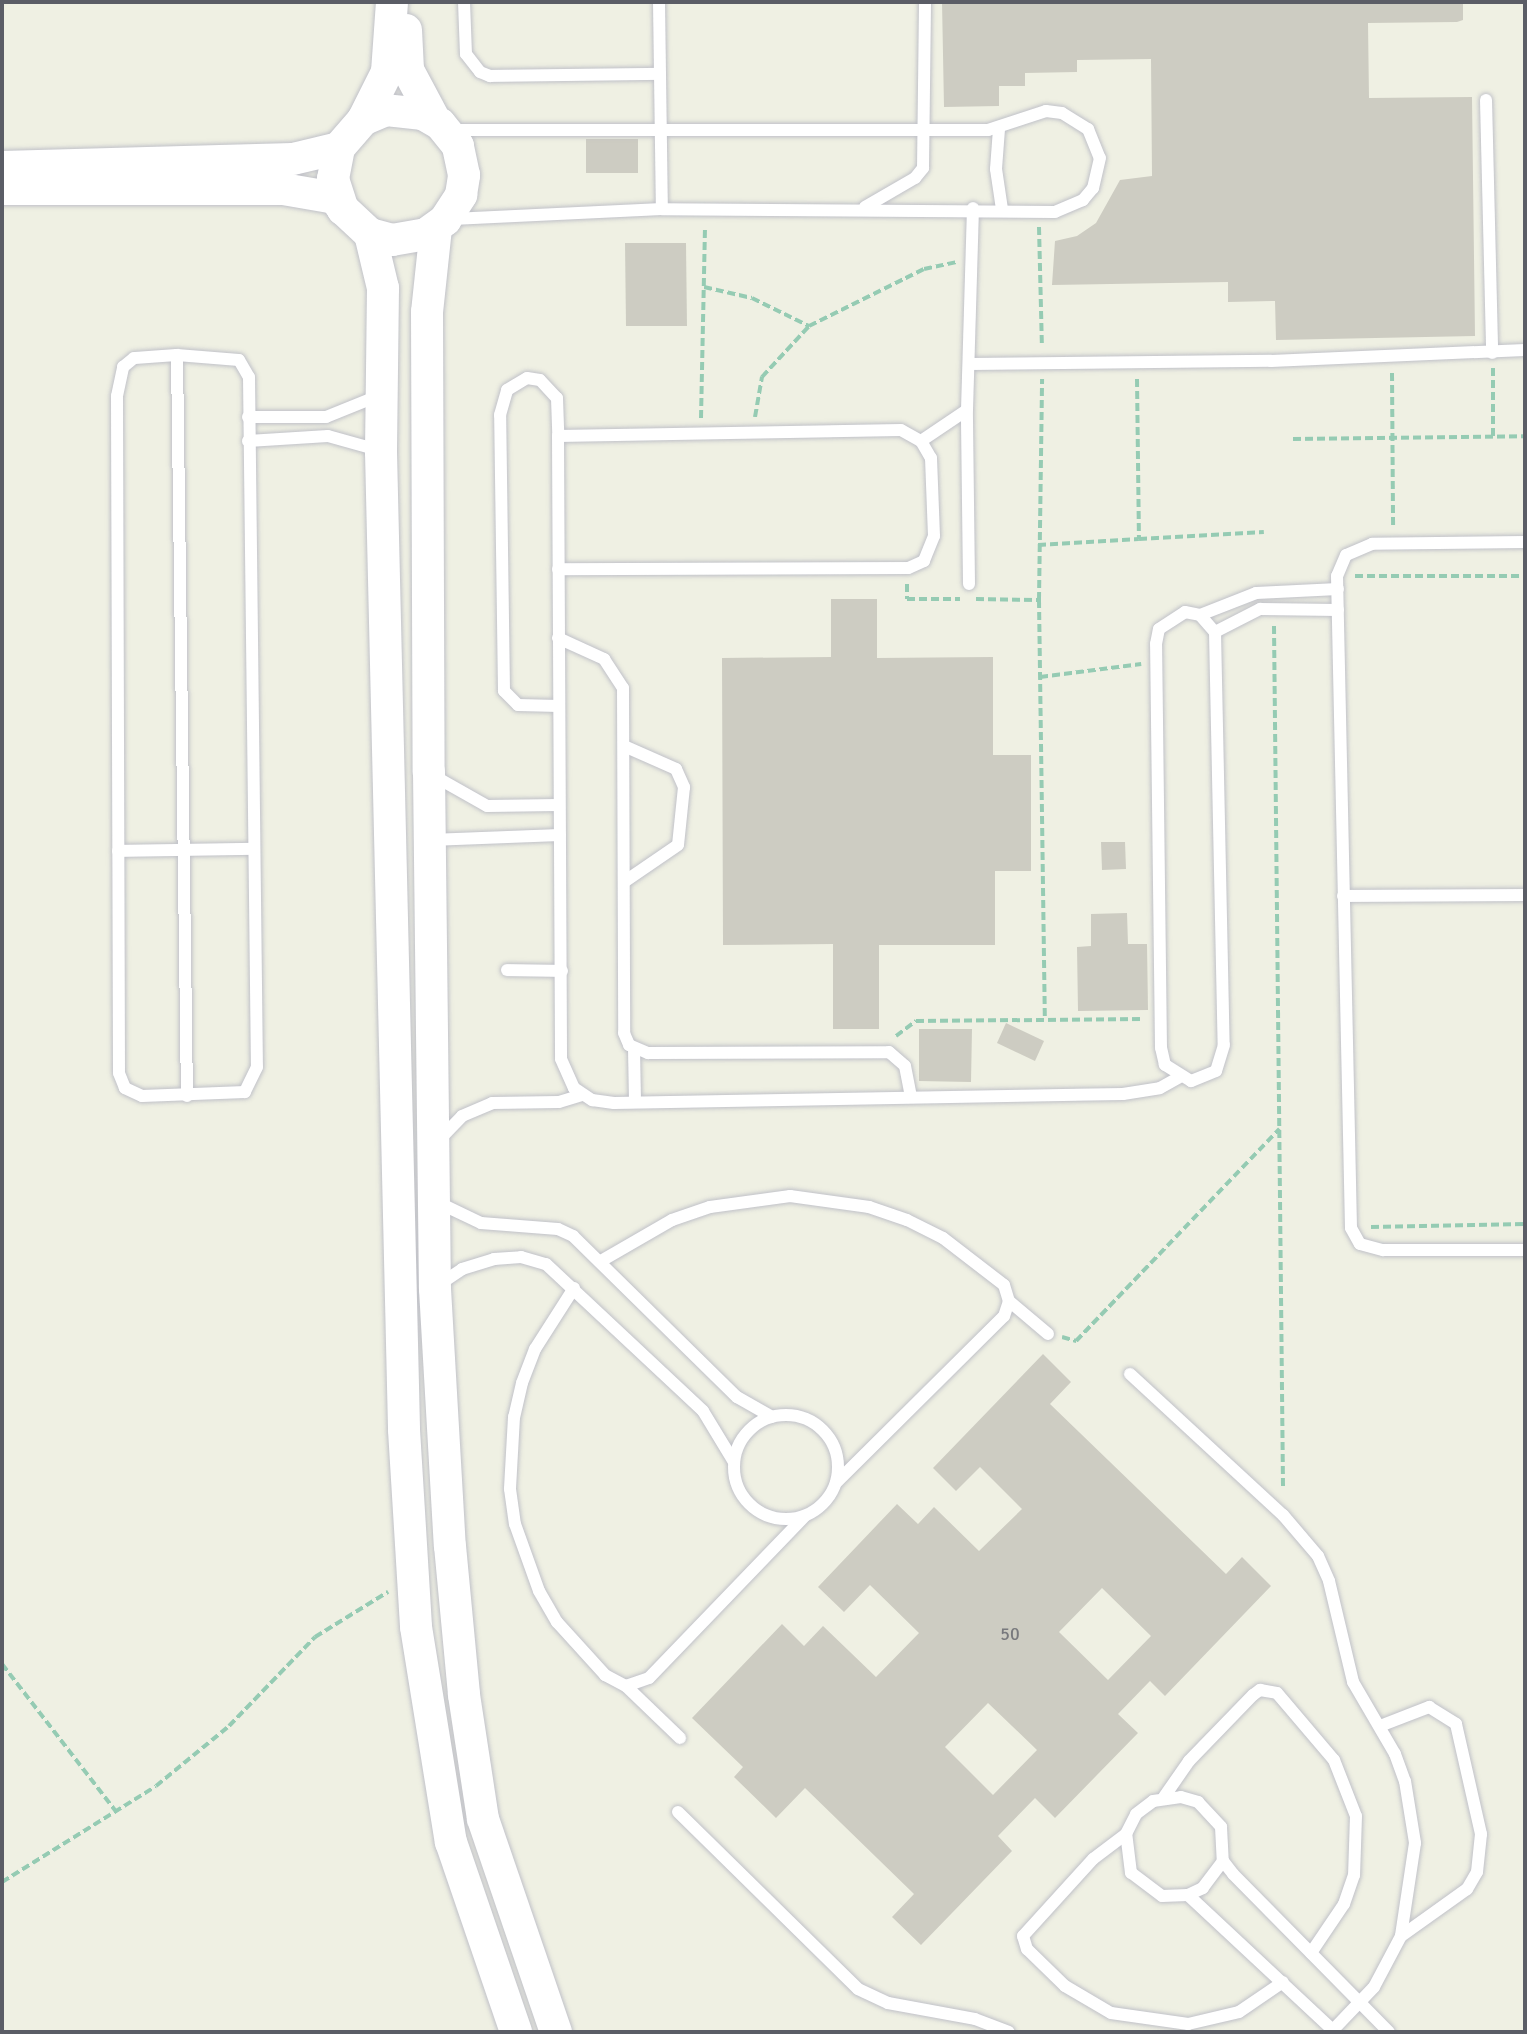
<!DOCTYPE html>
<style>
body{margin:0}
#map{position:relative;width:1527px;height:2034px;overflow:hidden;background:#eff0e3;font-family:Signika,sans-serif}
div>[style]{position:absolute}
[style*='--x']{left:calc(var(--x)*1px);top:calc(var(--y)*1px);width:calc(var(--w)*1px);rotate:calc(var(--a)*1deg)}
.building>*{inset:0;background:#cdccc2}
.path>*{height:4px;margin-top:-2px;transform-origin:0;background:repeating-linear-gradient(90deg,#95cbb3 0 8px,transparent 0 12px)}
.roads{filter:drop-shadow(0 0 2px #c0c1c8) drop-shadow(0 0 2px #c0c1c8)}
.service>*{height:12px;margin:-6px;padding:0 6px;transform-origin:6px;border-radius:6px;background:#fff}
.service>.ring{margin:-6px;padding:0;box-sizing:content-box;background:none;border:12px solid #fff;border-radius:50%}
.tertiary>*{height:32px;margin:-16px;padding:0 16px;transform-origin:16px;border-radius:16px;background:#fff}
span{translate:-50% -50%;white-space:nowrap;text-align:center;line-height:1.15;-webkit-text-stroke:6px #fff;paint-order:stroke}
.number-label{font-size:18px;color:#78797d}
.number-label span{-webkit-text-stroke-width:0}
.frame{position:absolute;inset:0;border:4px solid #5b5d66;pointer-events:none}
</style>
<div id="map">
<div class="building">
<i style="clip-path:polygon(942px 2px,1463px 2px,1463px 20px,1457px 22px,1368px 23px,1369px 98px,1472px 97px,1475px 336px,1276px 340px,1275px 301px,1228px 302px,1228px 282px,1052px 285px,1055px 241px,1077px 236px,1096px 223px,1120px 180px,1152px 176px,1151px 59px,1077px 60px,1077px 72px,1025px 73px,1025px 86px,999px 86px,999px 106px,944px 107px)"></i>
<i style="clip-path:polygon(586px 139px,638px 139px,638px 173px,586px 173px)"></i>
<i style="clip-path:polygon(625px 243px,686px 243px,687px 326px,626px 326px)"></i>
<i style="clip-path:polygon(831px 599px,877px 599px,877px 658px,993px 657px,993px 755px,1031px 755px,1031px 871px,995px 871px,995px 945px,879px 945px,879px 1029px,833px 1029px,833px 944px,723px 945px,722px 658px,831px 657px)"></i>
<i style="clip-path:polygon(1101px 842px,1125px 842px,1126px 869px,1102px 870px)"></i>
<i style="clip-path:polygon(1127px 913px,1128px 944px,1147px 944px,1148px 1010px,1078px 1011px,1077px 947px,1091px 946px,1091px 914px)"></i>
<i style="clip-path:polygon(1006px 1023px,1044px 1041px,1035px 1061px,997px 1043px)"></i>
<i style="clip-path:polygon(919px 1029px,972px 1029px,971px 1082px,919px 1081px)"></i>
<i style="clip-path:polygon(evenodd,1043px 1354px,1071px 1382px,1050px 1404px,1226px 1574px,1242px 1557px,1271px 1586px,1165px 1696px,1150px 1681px,1118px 1714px,1138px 1733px,1055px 1818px,1035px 1798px,998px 1836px,1012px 1851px,921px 1945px,892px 1917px,914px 1894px,805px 1788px,776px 1818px,734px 1777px,743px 1767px,692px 1718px,782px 1624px,804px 1646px,823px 1626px,876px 1677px,919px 1633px,870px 1585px,844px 1612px,818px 1587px,897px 1504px,918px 1524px,934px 1507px,979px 1551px,1022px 1509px,980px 1467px,956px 1491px,933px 1468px,1043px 1354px,1102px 1588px,1151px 1636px,1108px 1680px,1059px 1632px,1102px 1588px,1043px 1354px,988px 1703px,1037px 1750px,993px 1795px,945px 1747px,988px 1703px)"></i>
</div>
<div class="path">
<i style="--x:1039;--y:227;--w:119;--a:88.6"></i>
<i style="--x:704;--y:287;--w:49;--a:12.9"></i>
<i style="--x:752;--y:298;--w:64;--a:26.2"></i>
<i style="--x:1493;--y:368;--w:69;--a:90"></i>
<i style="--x:1392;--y:373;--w:155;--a:89.6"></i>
<i style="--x:1137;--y:379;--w:160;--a:89.3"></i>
<i style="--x:1139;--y:539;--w:125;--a:-3.2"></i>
<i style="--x:755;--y:417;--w:41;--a:-80.1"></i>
<i style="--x:762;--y:377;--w:69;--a:-47.3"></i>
<i style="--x:809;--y:326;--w:128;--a:-26.4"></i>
<i style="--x:924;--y:269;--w:33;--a:-12"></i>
<i style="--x:701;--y:418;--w:191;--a:-88.8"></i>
<i style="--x:1293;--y:439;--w:232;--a:-0.7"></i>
<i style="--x:1038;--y:545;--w:101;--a:-3.4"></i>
<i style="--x:1355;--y:576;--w:170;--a:0"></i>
<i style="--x:907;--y:584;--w:15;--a:90"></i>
<i style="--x:907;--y:599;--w:53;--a:0"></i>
<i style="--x:976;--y:599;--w:63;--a:0.9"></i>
<i style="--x:1039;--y:600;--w:221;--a:-89.2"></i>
<i style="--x:1039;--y:600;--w:419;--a:89.2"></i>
<i style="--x:1274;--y:626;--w:864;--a:89.4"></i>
<i style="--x:1040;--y:677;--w:102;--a:-7.3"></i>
<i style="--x:896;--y:1036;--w:25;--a:-37"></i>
<i style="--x:916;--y:1021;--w:226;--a:-0.5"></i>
<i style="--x:1371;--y:1227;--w:154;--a:-1.1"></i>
<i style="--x:1062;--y:1337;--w:15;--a:16"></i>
<i style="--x:1076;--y:1341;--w:294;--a:-46.2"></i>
<i style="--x:2;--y:1664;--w:188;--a:52.3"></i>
<i style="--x:2;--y:1882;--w:181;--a:-31.9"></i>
<i style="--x:156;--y:1786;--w:94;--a:-39.4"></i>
<i style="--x:229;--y:1726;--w:124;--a:-46"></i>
<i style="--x:315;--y:1637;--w:86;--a:-31.7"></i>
</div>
<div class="roads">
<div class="service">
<i style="--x:464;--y:2;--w:52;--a:87.8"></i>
<i style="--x:466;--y:54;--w:23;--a:52"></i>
<i style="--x:480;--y:72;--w:11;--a:22"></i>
<i style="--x:490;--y:76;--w:170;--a:-0.7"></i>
<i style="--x:659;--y:2;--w:207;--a:89.2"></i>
<i style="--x:1486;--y:100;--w:253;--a:88.6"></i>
<i style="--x:999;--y:129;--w:40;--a:94.3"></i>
<i style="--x:996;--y:169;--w:40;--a:81.5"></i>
<i style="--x:452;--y:130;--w:536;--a:0"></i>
<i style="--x:988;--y:130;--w:61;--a:-18.1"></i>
<i style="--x:1046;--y:111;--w:16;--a:7"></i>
<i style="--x:1062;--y:113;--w:31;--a:32"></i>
<i style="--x:1088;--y:129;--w:31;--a:68"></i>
<i style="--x:1100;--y:158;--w:31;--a:103"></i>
<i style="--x:1093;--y:188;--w:16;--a:130"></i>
<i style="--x:1083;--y:200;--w:30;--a:157"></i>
<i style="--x:1055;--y:212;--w:393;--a:-179.6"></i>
<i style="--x:662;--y:209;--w:210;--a:177.3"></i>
<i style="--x:865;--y:207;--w:58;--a:-30.1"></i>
<i style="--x:915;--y:178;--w:13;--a:-51"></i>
<i style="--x:923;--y:168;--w:166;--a:-89.3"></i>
<i style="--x:177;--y:355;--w:62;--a:4.6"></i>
<i style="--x:239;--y:360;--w:20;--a:60"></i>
<i style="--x:249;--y:377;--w:690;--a:89.34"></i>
<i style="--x:257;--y:1067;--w:28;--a:116"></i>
<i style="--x:245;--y:1092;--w:103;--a:177.8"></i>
<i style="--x:142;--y:1096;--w:19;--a:-155"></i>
<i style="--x:125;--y:1088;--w:16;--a:-112"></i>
<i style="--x:119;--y:1073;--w:677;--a:-90.17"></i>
<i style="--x:117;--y:396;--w:30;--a:-78"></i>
<i style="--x:123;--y:367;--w:14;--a:-39"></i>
<i style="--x:134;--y:358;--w:43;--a:-4"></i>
<i style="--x:177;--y:355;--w:741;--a:89.23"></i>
<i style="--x:970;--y:364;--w:301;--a:-0.6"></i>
<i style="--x:1271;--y:361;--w:254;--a:-2.5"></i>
<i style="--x:248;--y:417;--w:78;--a:0"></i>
<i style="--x:326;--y:417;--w:56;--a:-22"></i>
<i style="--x:558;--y:436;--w:343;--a:-1"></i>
<i style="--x:901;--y:430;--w:23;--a:29"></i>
<i style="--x:921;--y:441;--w:20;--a:60"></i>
<i style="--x:931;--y:458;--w:78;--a:87.8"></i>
<i style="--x:934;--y:536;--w:27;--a:112"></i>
<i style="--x:924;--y:561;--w:17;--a:156"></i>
<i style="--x:908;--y:568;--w:350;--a:179.8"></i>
<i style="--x:248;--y:441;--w:80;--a:-3.6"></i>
<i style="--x:328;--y:436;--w:52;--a:15.6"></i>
<i style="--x:921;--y:441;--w:55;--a:-34"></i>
<i style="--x:1525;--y:542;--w:153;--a:179.3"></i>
<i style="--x:1372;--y:544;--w:28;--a:157"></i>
<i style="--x:1346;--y:555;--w:23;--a:113"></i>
<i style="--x:1337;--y:576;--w:652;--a:88.77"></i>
<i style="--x:1351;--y:1228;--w:18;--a:61"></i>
<i style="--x:1360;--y:1244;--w:24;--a:15"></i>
<i style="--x:1383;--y:1250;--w:142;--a:0"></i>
<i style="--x:969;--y:584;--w:174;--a:-90.7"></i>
<i style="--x:967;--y:410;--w:202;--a:-88.3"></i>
<i style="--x:1185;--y:612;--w:15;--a:11"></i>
<i style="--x:1200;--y:615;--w:23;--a:49"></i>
<i style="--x:1215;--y:632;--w:413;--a:88.8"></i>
<i style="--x:1224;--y:1045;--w:27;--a:107"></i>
<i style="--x:1216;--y:1071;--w:27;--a:158"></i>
<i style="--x:1191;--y:1081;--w:31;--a:-148"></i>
<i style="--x:1165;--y:1065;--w:17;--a:-103"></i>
<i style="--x:1161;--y:1048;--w:404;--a:-90.7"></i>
<i style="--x:1156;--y:644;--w:15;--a:-79"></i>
<i style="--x:1159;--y:629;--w:31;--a:-33"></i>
<i style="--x:1200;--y:615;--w:60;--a:-21.4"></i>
<i style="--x:1256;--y:593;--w:82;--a:-2.8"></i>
<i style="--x:1215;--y:632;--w:51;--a:-27.1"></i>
<i style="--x:1260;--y:609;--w:78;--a:0.7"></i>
<i style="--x:558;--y:638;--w:51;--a:24.5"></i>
<i style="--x:604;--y:659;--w:35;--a:57"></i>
<i style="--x:623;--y:688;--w:345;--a:89.8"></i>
<i style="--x:624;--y:1033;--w:13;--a:67"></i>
<i style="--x:629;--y:1045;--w:21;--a:23"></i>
<i style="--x:648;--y:1053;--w:241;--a:-0.2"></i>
<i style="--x:889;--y:1052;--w:21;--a:41"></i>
<i style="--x:905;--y:1066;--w:31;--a:79"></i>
<i style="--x:559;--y:706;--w:41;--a:-178.6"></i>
<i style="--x:518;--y:705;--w:20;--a:-135"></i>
<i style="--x:504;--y:691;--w:276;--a:-90.8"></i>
<i style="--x:500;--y:415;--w:26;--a:-74"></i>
<i style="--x:507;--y:390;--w:23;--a:-31"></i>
<i style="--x:527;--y:378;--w:13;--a:9"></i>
<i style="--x:540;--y:380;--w:25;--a:47"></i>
<i style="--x:557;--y:398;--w:38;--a:88"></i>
<i style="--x:558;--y:436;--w:623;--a:89.72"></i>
<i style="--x:561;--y:1059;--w:32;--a:66"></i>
<i style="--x:574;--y:1088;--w:22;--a:34"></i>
<i style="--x:592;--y:1100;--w:22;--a:8"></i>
<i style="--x:614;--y:1103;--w:509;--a:-1.01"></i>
<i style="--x:1123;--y:1094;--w:37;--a:-9"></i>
<i style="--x:1160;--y:1088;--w:21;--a:-29"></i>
<i style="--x:624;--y:746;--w:57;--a:23.9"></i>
<i style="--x:676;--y:769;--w:20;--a:66"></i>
<i style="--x:684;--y:787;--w:58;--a:95.9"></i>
<i style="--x:678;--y:845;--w:65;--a:145.6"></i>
<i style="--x:434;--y:776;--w:61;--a:29.5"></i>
<i style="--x:487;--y:806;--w:71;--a:-0.8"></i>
<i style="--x:430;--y:840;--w:130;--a:-2.2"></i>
<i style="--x:118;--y:851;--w:133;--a:-0.9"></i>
<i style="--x:1343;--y:896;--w:182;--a:-0.3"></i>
<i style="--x:507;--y:970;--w:55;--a:1"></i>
<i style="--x:634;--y:1049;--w:53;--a:88.9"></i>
<i style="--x:440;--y:1139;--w:32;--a:-46"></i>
<i style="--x:462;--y:1116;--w:33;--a:-23"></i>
<i style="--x:492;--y:1103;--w:67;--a:-0.9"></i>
<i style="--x:559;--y:1102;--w:24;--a:-17"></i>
<i style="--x:437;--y:1202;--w:49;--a:25.5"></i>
<i style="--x:481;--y:1223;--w:77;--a:4.5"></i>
<i style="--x:558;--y:1229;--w:17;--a:25"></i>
<i style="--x:573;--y:1236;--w:230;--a:44.5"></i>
<i style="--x:737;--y:1397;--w:40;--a:29.7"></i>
<i style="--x:601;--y:1261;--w:82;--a:-30"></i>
<i style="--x:672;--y:1220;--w:40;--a:-18.9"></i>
<i style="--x:710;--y:1207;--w:81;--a:-7.8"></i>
<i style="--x:790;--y:1196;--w:80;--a:7.9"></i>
<i style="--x:869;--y:1207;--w:40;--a:18.9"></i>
<i style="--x:907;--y:1220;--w:40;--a:26.6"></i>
<i style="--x:943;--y:1238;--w:77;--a:37.6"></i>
<i style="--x:1004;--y:1285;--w:17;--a:73"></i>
<i style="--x:1009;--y:1301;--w:16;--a:108"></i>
<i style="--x:1004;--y:1316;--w:237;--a:135.2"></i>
<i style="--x:440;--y:1284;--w:27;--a:-34"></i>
<i style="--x:462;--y:1269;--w:34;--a:-17"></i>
<i style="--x:494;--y:1259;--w:27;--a:-4"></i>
<i style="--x:521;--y:1257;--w:26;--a:16"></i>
<i style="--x:546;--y:1264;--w:215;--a:43.1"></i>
<i style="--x:703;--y:1411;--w:60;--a:58.7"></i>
<i style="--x:574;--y:1288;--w:72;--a:122.6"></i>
<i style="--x:535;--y:1349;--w:36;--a:111"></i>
<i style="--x:522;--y:1383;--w:35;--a:103"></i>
<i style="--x:514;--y:1417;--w:72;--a:93.2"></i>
<i style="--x:510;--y:1489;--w:35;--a:82"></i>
<i style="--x:515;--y:1524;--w:71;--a:70.3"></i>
<i style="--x:539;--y:1591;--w:36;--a:60"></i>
<i style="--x:557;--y:1622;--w:72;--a:47.8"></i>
<i style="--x:605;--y:1675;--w:24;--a:28"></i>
<i style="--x:626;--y:1686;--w:24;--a:-19"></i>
<i style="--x:649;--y:1678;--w:223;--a:-46.1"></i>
<i style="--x:1009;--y:1301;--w:51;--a:40.2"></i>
<i style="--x:1130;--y:1374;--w:208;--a:42.7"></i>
<i style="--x:1283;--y:1515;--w:54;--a:49.5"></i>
<i style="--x:1318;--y:1556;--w:27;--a:66"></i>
<i style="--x:1329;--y:1581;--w:104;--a:76.6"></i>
<i style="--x:1353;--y:1682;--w:83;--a:59.7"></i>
<i style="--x:1395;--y:1754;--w:29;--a:70"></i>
<i style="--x:1405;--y:1781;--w:63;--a:80.8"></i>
<i style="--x:1415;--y:1843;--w:94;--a:98.6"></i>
<i style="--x:1401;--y:1936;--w:58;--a:117.9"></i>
<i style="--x:1374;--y:1987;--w:62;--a:133.7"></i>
<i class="ring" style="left:734px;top:1415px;width:92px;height:92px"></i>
<i style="--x:626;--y:1686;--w:75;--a:43.9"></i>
<i style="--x:1380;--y:1726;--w:53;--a:-21.2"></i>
<i style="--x:1429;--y:1707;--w:32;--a:32"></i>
<i style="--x:1456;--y:1724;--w:113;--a:77.2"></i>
<i style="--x:1481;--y:1834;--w:38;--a:96"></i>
<i style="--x:1477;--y:1872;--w:20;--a:120"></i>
<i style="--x:1467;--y:1889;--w:81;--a:144.5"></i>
<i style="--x:1164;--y:1797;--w:44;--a:-55.2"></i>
<i style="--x:1189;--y:1761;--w:92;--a:-45.9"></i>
<i style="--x:1253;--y:1695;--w:9;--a:-36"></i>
<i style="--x:1260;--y:1690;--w:17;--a:10"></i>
<i style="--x:1277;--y:1693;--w:88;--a:49.6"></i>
<i style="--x:1334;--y:1760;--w:60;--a:68.6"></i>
<i style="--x:1356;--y:1816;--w:59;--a:91.9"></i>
<i style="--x:1354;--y:1875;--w:31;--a:109"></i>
<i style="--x:1344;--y:1904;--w:59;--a:124"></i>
<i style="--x:678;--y:1812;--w:252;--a:44.5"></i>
<i style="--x:858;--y:1989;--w:33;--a:25"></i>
<i style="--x:888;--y:2003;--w:88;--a:10.4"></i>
<i style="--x:975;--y:2019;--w:36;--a:21"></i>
<i style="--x:1126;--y:1834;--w:41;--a:142.9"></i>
<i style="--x:1093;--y:1859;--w:104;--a:132.3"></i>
<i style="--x:1023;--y:1936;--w:14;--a:73"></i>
<i style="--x:1027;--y:1949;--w:53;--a:44.2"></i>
<i style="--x:1065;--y:1986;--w:53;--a:30.4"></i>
<i style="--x:1111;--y:2013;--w:78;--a:8.1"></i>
<i style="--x:1188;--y:2024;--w:52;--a:-13.2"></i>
<i style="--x:1239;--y:2012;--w:53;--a:-34.3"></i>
<i style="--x:1223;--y:1861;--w:34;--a:127"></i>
<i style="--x:1203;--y:1888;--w:17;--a:155"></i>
<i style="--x:1188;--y:1895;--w:26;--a:178"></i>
<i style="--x:1162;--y:1896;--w:39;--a:-143"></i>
<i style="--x:1131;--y:1873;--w:39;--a:-97"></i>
<i style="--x:1126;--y:1834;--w:22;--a:-63"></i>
<i style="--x:1136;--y:1814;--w:21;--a:-37"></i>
<i style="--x:1153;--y:1801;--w:28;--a:-8"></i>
<i style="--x:1181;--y:1797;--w:18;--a:16"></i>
<i style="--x:1198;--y:1802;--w:34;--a:47"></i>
<i style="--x:1221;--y:1827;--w:34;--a:87"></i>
<i style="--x:1223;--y:1861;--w:16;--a:52"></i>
<i style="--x:1233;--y:1874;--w:222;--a:45.4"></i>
<i style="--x:1188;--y:1895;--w:201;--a:43"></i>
</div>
<div class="tertiary">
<i style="--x:406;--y:30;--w:40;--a:87.1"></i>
<i style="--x:408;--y:70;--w:55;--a:62"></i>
<i style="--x:363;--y:120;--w:54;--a:-63.4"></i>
<i style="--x:387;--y:72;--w:70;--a:-85.9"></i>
<i style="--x:2;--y:167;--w:291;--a:-1.6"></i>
<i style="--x:293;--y:159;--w:47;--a:-13.4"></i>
<i style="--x:2;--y:189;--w:281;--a:0"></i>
<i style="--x:283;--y:189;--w:53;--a:9.8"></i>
<i style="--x:335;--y:198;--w:14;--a:54"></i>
<i style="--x:436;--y:228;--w:84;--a:96.1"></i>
<i style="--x:427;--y:312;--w:460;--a:89.8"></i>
<i style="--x:429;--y:772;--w:517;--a:89.34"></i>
<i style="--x:435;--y:1289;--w:257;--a:86.7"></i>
<i style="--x:450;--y:1546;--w:150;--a:84.6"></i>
<i style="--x:464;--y:1695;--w:125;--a:81.3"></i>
<i style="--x:483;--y:1819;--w:225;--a:71.1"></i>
<i style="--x:370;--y:234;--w:23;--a:15"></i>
<i style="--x:392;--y:240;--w:35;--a:-10"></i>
<i style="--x:426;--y:234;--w:24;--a:-36"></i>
<i style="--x:445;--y:220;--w:30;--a:-57"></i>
<i style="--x:461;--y:195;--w:20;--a:-81"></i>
<i style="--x:464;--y:175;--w:30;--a:-102"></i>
<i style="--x:458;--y:146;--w:28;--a:-129"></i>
<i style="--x:440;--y:124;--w:20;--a:-150"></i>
<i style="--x:423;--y:114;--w:37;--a:-174"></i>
<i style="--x:386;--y:110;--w:25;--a:157"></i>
<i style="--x:363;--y:120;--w:37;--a:131"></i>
<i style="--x:339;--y:148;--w:32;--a:101"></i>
<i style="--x:333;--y:179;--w:32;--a:72"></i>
<i style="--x:343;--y:209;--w:37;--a:43"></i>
<i style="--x:370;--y:234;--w:56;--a:76.5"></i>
<i style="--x:383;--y:288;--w:164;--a:90.7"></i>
<i style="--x:381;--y:452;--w:978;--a:88.65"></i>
<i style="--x:404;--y:1430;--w:197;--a:86.5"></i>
<i style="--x:416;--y:1627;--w:218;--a:80.8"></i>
<i style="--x:451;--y:1842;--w:201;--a:71.1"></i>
</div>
</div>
<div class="number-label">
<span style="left:1010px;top:1634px">50</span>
</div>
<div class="frame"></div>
</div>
